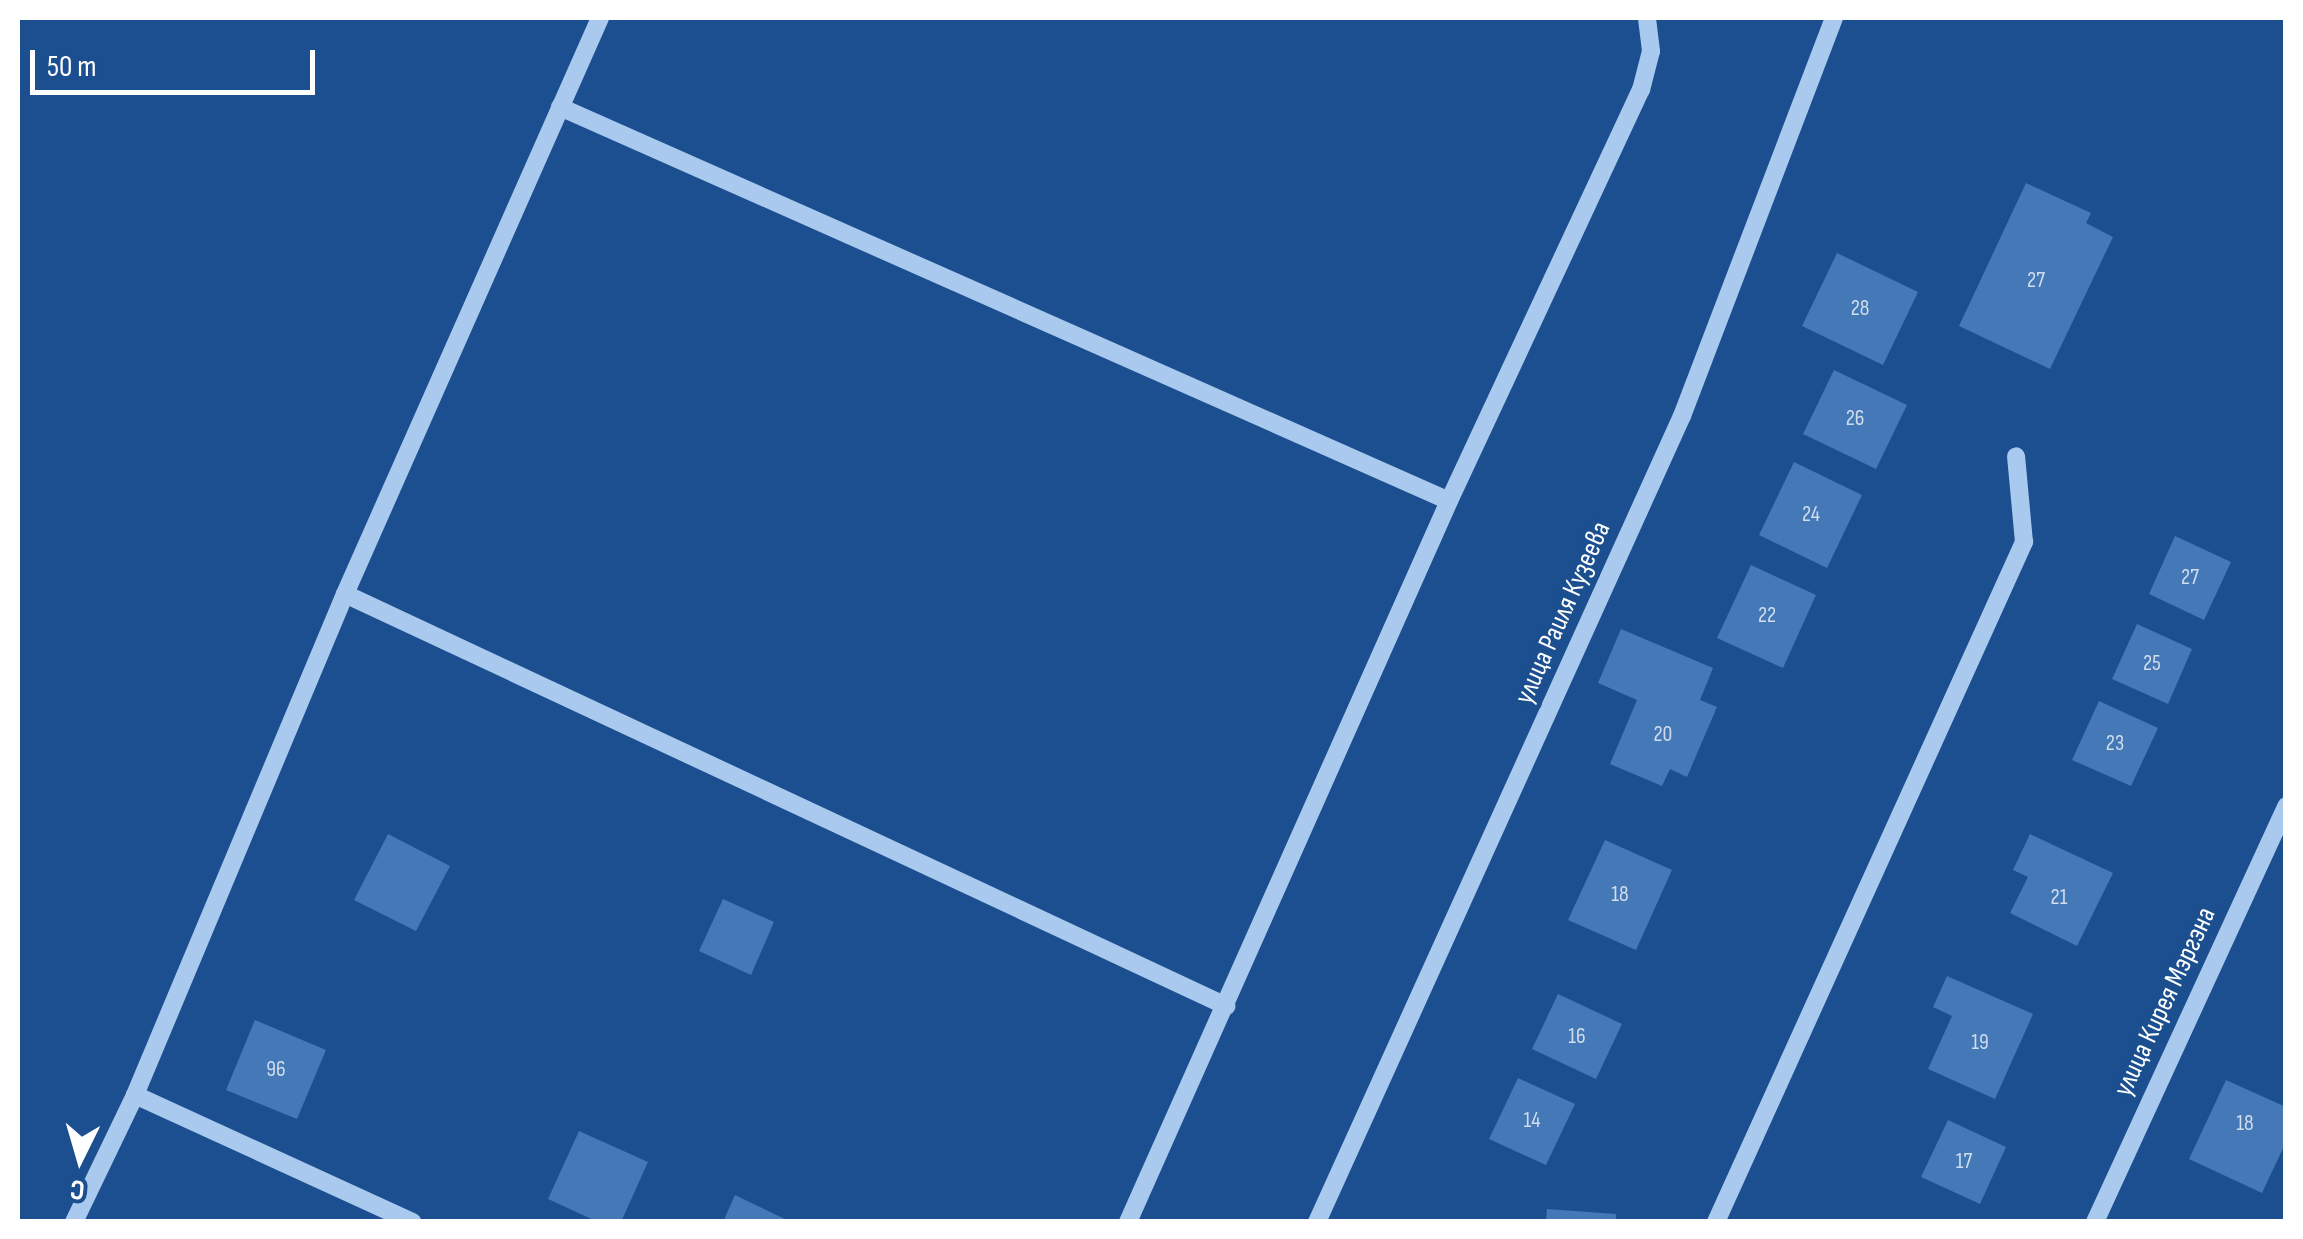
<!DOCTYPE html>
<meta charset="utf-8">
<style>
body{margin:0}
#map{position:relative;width:2303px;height:1239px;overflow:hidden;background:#1b4f8f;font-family:"Sofia Sans Condensed",sans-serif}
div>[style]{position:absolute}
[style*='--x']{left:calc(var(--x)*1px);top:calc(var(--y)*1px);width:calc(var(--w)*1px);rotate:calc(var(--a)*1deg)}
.building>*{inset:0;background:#4478b7}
.minor>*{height:18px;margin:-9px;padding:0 9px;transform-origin:9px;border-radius:9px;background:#a9c9ee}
span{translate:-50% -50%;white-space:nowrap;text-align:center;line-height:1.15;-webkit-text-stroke:10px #1b4f8f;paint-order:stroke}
.number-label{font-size:22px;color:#d0dded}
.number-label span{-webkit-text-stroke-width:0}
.street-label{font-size:28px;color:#fff}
.frame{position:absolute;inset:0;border:20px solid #fff;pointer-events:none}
.north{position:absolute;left:30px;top:1109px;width:100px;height:100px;-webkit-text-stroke:8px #1b4f8f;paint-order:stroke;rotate:185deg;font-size:28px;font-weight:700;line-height:40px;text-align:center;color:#fff}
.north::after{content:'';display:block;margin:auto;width:35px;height:45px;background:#fff;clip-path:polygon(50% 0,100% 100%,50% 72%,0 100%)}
.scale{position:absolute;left:30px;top:50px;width:285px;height:45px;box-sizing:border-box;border:5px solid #fff;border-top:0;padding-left:12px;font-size:30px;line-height:35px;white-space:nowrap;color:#fff;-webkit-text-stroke:8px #1b4f8f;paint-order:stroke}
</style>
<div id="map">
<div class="building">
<i style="clip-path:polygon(2026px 183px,2091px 213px,2086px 223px,2113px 237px,2050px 369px,1959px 326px)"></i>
<i style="clip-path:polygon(1837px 253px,1918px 292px,1883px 365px,1802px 326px)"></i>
<i style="clip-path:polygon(1834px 370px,1907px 405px,1876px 469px,1803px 434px)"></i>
<i style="clip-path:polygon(1794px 462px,1862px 495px,1827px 568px,1759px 535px)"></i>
<i style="clip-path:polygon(2175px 536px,2231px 562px,2204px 620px,2149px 594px)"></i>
<i style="clip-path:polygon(1751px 565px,1816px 595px,1783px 668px,1717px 638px)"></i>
<i style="clip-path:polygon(2137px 624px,2192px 649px,2168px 704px,2112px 679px)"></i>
<i style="clip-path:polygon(1621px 629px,1713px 668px,1700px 700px,1717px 707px,1687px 777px,1670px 769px,1662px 786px,1610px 764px,1637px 700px,1598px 683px)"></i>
<i style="clip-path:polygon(2099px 701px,2158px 728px,2131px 786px,2072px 760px)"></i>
<i style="clip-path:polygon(388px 834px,450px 866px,416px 931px,354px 900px)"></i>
<i style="clip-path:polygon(2030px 834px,2113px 873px,2077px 946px,2010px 913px,2028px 877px,2013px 870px)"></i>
<i style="clip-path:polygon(1605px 840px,1672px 870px,1636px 950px,1568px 920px)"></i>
<i style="clip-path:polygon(723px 899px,774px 922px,751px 975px,699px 951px)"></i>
<i style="clip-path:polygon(1947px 976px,2033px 1014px,1995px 1099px,1928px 1069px,1952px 1016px,1933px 1007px)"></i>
<i style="clip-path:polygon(1558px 994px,1622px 1024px,1596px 1079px,1532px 1049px)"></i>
<i style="clip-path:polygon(255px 1020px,326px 1050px,297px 1119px,226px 1090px)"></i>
<i style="clip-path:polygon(1518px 1078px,1575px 1104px,1546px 1165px,1489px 1139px)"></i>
<i style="clip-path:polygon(2226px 1080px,2286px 1107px,2286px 1142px,2262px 1193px,2189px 1159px)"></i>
<i style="clip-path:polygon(1948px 1120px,2006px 1147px,1980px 1204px,1921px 1177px)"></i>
<i style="clip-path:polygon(579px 1131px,648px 1162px,621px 1222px,598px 1222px,548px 1199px)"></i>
<i style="clip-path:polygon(735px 1195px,791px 1222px,723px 1222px)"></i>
<i style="clip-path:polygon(1547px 1209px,1616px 1214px,1616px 1222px,1546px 1222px)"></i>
</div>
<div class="minor">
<i style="--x:560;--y:107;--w:972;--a:23.9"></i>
<i style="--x:345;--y:594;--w:973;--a:25.06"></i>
<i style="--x:135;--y:1095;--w:305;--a:24.6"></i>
<i style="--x:74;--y:1222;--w:141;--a:-64.3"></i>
<i style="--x:135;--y:1095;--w:543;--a:-67.26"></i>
<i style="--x:345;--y:594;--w:630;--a:-66.12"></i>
<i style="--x:1128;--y:1222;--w:789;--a:-66"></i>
<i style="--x:1449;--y:501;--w:454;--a:-65"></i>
<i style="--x:1641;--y:90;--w:40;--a:-75.6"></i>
<i style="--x:1651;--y:51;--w:33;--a:-97"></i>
<i style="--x:1317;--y:1222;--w:885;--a:-65.64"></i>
<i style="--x:1682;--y:416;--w:426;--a:-69.1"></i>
<i style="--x:1716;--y:1222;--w:747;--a:-65.63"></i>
<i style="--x:2024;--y:542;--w:86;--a:-95.3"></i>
<i style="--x:2095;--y:1222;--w:458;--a:-65.3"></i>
</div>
<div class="number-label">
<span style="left:2036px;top:281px">27</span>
<span style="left:1860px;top:309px">28</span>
<span style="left:1855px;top:419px">26</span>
<span style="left:1811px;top:515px">24</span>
<span style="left:2190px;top:578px">27</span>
<span style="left:1767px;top:616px">22</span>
<span style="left:2152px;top:664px">25</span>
<span style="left:1663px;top:735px">20</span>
<span style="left:2115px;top:744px">23</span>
<span style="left:1620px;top:895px">18</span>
<span style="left:2059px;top:898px">21</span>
<span style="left:1577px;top:1037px">16</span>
<span style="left:1980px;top:1043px">19</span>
<span style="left:276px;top:1070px">96</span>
<span style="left:1532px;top:1121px">14</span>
<span style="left:2245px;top:1124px">18</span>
<span style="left:1964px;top:1162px">17</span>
</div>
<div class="street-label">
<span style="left:1563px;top:613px;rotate:-66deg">улица Раиля Кузеева</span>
<span style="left:2165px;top:1002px;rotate:-65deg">улица Кирея Мэргэна</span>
</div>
<div class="frame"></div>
<div class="north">С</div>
<div class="scale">50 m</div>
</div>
